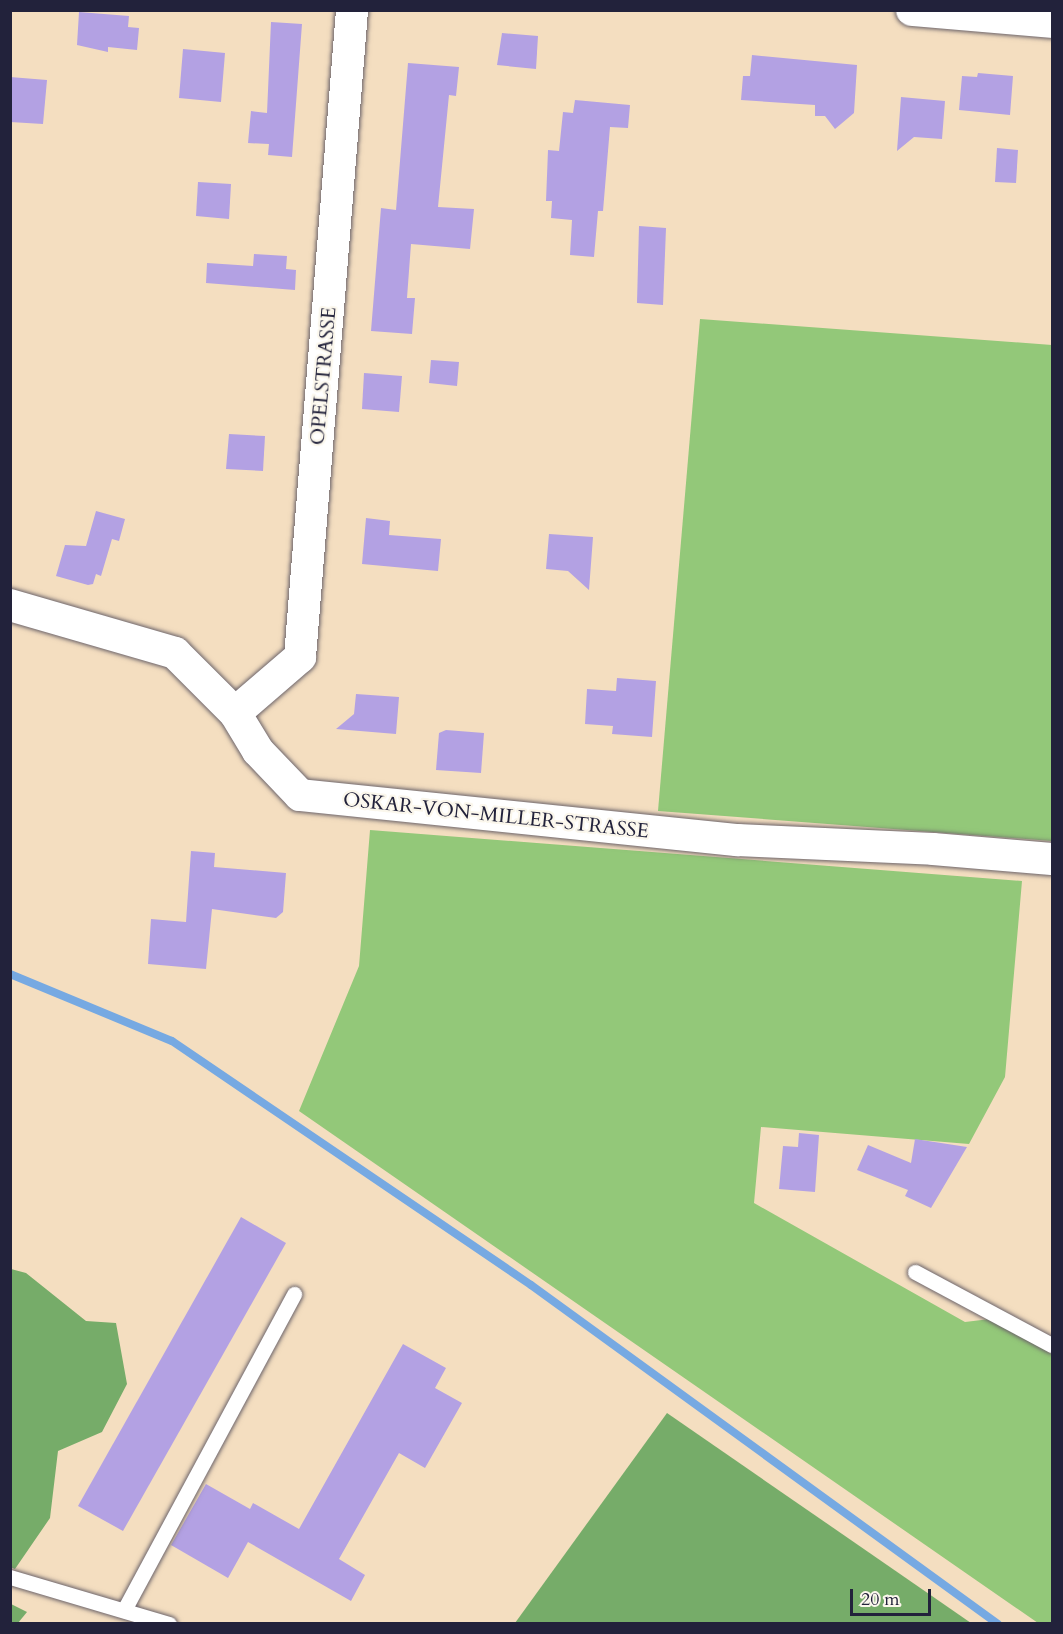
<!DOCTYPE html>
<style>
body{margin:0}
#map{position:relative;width:1063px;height:1634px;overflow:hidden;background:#f4dec0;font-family:Cardo,serif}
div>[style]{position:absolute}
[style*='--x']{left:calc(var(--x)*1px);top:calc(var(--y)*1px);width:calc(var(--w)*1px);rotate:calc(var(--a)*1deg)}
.green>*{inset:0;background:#93c879}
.forest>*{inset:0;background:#76ac69}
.stream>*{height:8px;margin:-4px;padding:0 4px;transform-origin:4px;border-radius:4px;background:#76a9e2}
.building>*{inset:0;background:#b3a1e3}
.roads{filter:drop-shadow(0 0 2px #6c646a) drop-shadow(0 0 2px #6c646a)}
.service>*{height:15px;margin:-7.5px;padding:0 7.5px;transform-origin:7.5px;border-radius:7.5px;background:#fff}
.minor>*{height:32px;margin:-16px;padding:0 16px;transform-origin:16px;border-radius:16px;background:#fff}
span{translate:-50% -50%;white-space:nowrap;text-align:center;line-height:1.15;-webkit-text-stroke:4.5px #fbf7ec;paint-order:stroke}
.street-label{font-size:20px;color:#22223b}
.frame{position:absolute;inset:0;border:12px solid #22223b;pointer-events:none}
.scale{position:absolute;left:850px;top:1589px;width:81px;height:27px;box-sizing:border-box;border:3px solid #22223b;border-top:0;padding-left:8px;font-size:18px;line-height:21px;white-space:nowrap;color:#22223b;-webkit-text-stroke:4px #fbf7ec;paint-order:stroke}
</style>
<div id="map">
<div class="green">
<i style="clip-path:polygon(700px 319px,1052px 345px,1052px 841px,658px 811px)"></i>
<i style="clip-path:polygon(370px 830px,1022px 881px,1005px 1077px,969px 1144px,761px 1127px,754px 1203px,965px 1322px,990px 1319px,1052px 1354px,1052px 1623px,1038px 1623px,299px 1111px,359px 966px)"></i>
</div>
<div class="forest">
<i style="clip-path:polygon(11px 1269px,26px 1273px,86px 1321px,116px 1323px,127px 1384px,102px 1432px,58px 1451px,50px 1518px,15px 1569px,10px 1567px)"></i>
<i style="clip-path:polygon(667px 1413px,971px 1623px,515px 1623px)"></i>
<i style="clip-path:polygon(11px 1604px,27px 1612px,18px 1623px,11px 1623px)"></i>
</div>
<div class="stream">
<i style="--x:10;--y:974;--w:175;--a:22.5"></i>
<i style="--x:172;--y:1041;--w:434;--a:34.2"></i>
<i style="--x:531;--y:1285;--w:577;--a:35.98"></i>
</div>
<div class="building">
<i style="clip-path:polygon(79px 12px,129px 16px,128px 27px,139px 28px,137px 50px,108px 47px,108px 52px,77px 45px)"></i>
<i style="clip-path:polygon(271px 22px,302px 24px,292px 157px,268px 155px,269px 144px,248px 143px,251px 111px,267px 113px)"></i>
<i style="clip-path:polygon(502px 33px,538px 36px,536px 69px,497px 65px)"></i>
<i style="clip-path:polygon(183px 49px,225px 53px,221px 102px,179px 98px)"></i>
<i style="clip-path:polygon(752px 55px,857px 65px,854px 113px,835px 129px,825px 116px,815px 116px,815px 105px,741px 100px,743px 76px,750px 76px)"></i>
<i style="clip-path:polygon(408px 63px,459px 67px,456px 96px,449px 95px,438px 207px,474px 209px,470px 249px,411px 244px,407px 298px,415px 298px,412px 334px,371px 331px,381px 208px,396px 210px)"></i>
<i style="clip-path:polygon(978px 73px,1013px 76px,1010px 115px,959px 110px,962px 76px,977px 77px)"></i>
<i style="clip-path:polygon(10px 77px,47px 80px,43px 124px,10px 122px)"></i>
<i style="clip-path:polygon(901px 97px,945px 101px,942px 139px,914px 137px,897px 151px)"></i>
<i style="clip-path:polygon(575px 100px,630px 105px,628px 128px,610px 127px,603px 211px,598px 211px,594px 257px,570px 255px,572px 220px,551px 218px,552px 201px,546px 201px,548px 150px,559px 151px,563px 112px,573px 113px)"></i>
<i style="clip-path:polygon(997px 148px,1018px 150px,1016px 183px,995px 182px)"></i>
<i style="clip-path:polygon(198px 182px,231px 184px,229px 219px,196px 216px)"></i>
<i style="clip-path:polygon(639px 226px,666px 228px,663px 305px,637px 303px)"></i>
<i style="clip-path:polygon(254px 254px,287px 256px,286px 269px,296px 270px,295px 290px,206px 283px,207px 263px,253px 266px)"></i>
<i style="clip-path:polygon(431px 360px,459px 362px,457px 386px,429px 383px)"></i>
<i style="clip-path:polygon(364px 373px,402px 376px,399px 412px,362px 409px)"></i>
<i style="clip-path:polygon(229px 434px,265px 436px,263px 471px,226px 469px)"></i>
<i style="clip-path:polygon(96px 511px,125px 519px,119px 541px,112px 539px,101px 576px,96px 574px,93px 584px,88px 585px,56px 576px,65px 545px,86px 546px)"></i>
<i style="clip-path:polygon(366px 518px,390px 521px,389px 535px,441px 539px,438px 571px,362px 564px)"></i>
<i style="clip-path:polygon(549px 534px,593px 537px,589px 590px,568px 571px,546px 569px)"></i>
<i style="clip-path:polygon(617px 678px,656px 681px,652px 737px,612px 734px,613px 726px,585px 724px,587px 689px,616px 691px)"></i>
<i style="clip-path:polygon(356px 694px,399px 697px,396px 734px,336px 729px,354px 714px)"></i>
<i style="clip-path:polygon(446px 730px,484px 733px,481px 773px,436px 770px,439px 733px)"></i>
<i style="clip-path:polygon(191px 851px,215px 853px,214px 867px,286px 873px,283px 912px,276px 918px,212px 909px,206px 969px,148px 964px,151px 919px,186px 922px)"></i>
<i style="clip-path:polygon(799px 1133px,819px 1135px,815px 1192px,779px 1189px,783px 1146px,798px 1147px)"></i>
<i style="clip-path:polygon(915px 1139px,967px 1147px,931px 1208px,905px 1196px,908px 1190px,857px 1170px,868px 1145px,911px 1163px)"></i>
<i style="clip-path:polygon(241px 1217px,286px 1243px,123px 1531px,78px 1506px)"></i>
<i style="clip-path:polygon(403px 1344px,446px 1368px,435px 1388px,462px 1403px,425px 1468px,399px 1453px,339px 1559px,365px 1575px,351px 1601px,248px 1542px,228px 1578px,171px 1545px,206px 1484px,250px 1509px,253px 1503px,299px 1529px)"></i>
</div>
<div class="roads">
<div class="service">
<i style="--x:915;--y:1272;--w:155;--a:28.1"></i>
<i style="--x:10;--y:1577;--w:166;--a:16.5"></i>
<i style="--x:124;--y:1610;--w:359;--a:-61.7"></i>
</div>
<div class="minor">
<i style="--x:912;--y:10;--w:141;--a:4.9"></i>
<i style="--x:10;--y:605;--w:172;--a:16.2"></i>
<i style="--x:175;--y:653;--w:85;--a:45"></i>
<i style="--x:235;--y:713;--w:44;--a:58.8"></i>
<i style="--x:258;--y:751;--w:61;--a:46.3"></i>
<i style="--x:300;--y:795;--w:439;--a:5.9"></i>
<i style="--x:737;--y:840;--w:196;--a:2.6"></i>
<i style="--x:933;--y:849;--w:119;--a:4.8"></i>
<i style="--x:235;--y:713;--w:86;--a:-40.7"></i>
<i style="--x:300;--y:657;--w:649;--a:-85.4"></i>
</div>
</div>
<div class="street-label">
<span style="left:323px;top:376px;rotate:-85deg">OPELSTRASSE</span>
<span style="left:496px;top:815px;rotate:6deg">OSKAR-VON-MILLER-STRASSE</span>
</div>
<div class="frame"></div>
<div class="scale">20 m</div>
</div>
